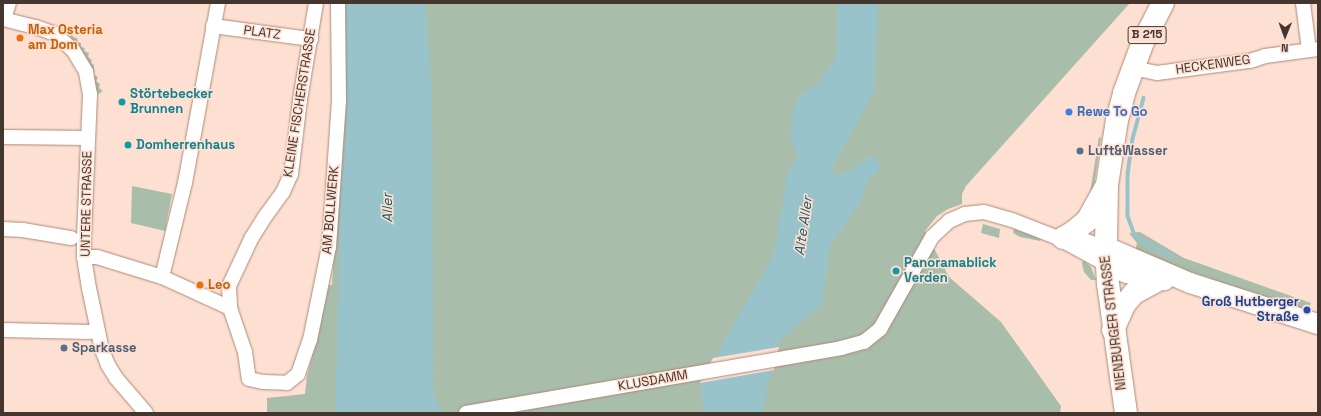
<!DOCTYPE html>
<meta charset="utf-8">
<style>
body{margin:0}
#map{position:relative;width:1321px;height:416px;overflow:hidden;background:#fee0d2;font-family:"Space Grotesk",sans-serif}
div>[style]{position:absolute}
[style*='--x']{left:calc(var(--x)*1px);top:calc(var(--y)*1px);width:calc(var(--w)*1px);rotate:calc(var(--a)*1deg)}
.green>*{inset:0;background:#a9bdab}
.water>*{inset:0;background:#98c3cb}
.pier>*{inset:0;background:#fee0d2}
.stream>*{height:3.5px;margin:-1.75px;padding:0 1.75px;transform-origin:1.75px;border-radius:1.75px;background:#98c3cb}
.roads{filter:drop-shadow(0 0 1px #ac897a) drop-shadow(0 0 1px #ac897a)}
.street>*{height:14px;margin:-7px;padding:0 7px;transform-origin:7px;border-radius:7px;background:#fff}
.secondary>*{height:20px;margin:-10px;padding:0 10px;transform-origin:10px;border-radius:10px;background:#fff}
.primary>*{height:22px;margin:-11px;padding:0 11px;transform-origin:11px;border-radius:11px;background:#fff}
.dots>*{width:11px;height:11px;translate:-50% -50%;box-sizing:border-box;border:2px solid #fee0d2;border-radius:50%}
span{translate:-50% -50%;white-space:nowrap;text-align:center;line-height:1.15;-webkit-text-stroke:3px #fee0d2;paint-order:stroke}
.shield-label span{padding:1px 3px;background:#fee0d2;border:1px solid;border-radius:3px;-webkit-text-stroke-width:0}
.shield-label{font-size:12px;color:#44362f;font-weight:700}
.food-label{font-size:13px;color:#c56008;font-weight:700}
.left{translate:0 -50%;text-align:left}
.street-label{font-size:13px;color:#44362f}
.culture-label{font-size:13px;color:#0d838f;font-weight:700}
.shop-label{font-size:13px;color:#366cbe;font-weight:700}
.service-label{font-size:13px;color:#4e5e75;font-weight:700}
.transit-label{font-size:13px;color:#164399;font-weight:700}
.right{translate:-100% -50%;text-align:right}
.water-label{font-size:14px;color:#1b5760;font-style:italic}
.frame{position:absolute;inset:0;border:4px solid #44362f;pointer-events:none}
.north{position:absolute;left:1265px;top:16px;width:40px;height:40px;-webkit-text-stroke:3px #fee0d2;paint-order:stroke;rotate:181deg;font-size:11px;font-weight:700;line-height:16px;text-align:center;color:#44362f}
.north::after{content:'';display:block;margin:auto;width:14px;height:18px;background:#44362f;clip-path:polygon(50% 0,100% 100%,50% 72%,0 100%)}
</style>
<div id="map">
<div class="green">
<i style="clip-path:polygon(338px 3px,1130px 3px,966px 186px,962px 194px,962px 204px,948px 209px,937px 216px,925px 231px,949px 277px,1001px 322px,1061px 406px,1060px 413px,267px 413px,267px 398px,305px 394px,307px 376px,314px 349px,320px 315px,325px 304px,329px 285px,332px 285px,343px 89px)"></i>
<i style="clip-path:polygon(72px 32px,73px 37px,77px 38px,78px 42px,81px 43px,81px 47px,85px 48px,84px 51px,89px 53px,88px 57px,92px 60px,91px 63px,94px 65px,94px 75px,98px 77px,96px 81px,100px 84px,99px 88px,103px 91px,97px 95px,90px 64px,81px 49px,68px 34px)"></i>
<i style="clip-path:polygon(1099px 137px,1101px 138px,1093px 193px,1089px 199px)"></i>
<i style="clip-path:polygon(132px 186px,172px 194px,165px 231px,131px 223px)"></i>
<i style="clip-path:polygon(983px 224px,1000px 229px,999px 238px,981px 233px)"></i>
<i style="clip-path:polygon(1014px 228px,1041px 239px,1040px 241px,1020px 237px,1013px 233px)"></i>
<i style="clip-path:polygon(1140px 232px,1184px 258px,1311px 303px,1309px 311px,1304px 312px,1135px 252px,1137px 243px,1129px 233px)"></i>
<i style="clip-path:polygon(1083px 260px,1091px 267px,1096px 280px,1091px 280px,1084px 272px,1082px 264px)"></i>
</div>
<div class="water">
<i style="clip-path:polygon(342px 3px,425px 3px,432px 91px,433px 392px,440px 409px,441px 413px,335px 413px,341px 195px,346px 134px,346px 80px)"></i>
<i style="clip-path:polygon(838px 3px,878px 3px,874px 92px,832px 168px,833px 176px,852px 170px,870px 155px,882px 166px,868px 180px,861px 201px,830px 246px,822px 304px,778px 342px,762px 413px,703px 413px,701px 386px,716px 356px,773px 256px,788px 173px,798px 156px,790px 136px,792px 116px,799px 97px,817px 84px,836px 58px)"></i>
</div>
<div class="pier">
<i style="clip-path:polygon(779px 347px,774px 370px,700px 383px,713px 358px)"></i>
</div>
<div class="stream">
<i style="--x:1144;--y:98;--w:42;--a:105"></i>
<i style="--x:1133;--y:139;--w:34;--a:98"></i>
<i style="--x:1128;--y:173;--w:43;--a:90"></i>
<i style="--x:1128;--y:216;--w:20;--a:70"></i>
<i style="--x:1135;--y:235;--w:14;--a:36"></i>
<i style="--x:1146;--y:243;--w:29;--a:27"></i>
</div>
<div class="roads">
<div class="street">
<i style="--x:316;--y:3;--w:98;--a:99.4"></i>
<i style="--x:300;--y:100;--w:75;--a:96.9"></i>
<i style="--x:291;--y:174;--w:20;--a:114"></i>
<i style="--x:283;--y:192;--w:29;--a:126"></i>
<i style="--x:266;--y:215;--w:26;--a:122"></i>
<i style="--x:252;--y:237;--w:54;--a:115.1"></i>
<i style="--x:229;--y:286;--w:22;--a:87"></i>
<i style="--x:230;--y:308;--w:46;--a:71.2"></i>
<i style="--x:245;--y:352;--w:27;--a:82"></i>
<i style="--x:249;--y:379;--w:14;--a:12"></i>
<i style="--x:263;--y:382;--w:24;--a:2"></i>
<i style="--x:287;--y:383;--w:14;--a:-39"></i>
<i style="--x:298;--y:374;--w:36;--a:-71"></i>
<i style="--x:310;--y:340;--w:95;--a:-78.5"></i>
<i style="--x:329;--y:247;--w:147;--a:-86.1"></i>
<i style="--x:339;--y:100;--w:97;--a:-90.6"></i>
<i style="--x:1303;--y:3;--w:47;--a:82.7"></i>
<i style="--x:3;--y:19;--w:34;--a:14"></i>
<i style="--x:36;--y:27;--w:20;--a:20"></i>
<i style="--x:55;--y:34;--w:24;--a:42"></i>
<i style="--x:73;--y:50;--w:26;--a:59"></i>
<i style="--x:86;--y:72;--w:22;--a:80"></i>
<i style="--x:90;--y:94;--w:145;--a:92.4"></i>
<i style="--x:84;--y:239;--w:18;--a:90"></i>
<i style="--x:84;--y:257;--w:31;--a:81"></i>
<i style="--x:89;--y:288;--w:63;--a:78.2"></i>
<i style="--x:102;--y:350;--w:16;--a:68"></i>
<i style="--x:108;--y:365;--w:15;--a:58"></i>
<i style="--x:116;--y:378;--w:46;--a:49.4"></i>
<i style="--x:4;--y:19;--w:17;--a:-73"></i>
<i style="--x:213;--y:26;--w:99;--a:7.6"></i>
<i style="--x:1133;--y:68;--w:25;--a:12"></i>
<i style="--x:1157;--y:73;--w:94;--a:-7.4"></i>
<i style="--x:1250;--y:61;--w:16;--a:-18"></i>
<i style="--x:1265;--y:56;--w:53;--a:-7.5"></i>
<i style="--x:3;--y:137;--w:85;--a:0.7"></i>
<i style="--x:3;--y:229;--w:20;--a:3"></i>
<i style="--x:23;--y:230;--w:49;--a:9.5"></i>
<i style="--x:1062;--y:238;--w:24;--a:7"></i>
<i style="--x:1086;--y:241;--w:21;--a:17"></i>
<i style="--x:84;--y:257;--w:13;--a:0"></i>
<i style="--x:97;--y:257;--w:68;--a:17.1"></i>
<i style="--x:162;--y:277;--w:75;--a:24.5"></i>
<i style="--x:162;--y:277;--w:97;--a:-76.3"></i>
<i style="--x:185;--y:183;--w:183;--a:-79.6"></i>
<i style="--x:3;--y:330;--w:87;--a:1.3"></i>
<i style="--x:466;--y:413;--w:381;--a:-9.8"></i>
<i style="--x:841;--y:348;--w:24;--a:-15"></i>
<i style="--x:864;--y:342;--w:21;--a:-39"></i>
<i style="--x:880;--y:329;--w:106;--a:-60.5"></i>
<i style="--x:932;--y:237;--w:23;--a:-43"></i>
<i style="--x:949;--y:221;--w:17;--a:-24"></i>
<i style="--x:965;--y:214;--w:19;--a:-6"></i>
<i style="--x:984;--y:212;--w:29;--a:16"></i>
<i style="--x:1012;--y:220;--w:47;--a:21.1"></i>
<i style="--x:1056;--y:237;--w:58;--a:28.8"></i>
</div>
<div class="secondary">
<i style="--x:1106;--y:247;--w:91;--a:23.2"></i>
<i style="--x:1190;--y:283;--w:134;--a:17.8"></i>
<i style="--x:1107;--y:265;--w:22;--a:22"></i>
<i style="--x:1127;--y:273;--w:38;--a:11"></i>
</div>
<div class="primary">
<i style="--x:1063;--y:238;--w:10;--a:-29"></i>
<i style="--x:1072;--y:233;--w:19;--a:-39"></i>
<i style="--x:1087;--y:221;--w:37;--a:-61"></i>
<i style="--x:1113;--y:330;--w:27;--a:-66"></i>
<i style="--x:1124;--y:305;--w:16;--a:-50"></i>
<i style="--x:1134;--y:293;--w:27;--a:-28"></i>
<i style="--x:1126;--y:413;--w:130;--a:-97.9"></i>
<i style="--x:1108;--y:284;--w:37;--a:-93"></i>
<i style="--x:1106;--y:247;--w:62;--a:-89.1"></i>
<i style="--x:1107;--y:185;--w:66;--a:-81.3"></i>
<i style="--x:1117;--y:120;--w:28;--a:-75"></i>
<i style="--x:1124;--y:93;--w:54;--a:-69.6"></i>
<i style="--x:1143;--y:42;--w:44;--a:-62.9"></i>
</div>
</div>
<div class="dots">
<i style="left:20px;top:38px;background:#e8710a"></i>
<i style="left:122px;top:102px;background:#0f9aa8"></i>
<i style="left:1069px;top:112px;background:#3f7fe0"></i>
<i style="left:128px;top:145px;background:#0f9aa8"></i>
<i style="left:1080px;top:151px;background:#5c6f8a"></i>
<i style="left:896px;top:271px;background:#0f9aa8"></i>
<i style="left:200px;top:285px;background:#e8710a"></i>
<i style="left:1307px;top:310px;background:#1a4fb4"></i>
<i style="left:64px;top:348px;background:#5c6f8a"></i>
</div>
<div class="shield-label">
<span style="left:1147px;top:35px">B 215</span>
</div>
<div class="food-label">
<span class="left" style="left:28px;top:38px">Max Osteria<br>am Dom</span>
<span class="left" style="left:208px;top:285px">Leo</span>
</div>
<div class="street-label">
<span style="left:262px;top:33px;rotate:8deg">PLATZ</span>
<span style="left:1213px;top:65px;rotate:-8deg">HECKENWEG</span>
<span style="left:300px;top:103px;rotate:-81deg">KLEINE FISCHERSTRASSE</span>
<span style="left:87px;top:204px;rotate:-89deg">UNTERE STRASSE</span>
<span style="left:331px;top:210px;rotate:-85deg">AM BOLLWERK</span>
<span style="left:1114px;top:323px;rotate:-97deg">NIENBURGER STRASSE</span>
<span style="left:653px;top:381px;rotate:-10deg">KLUSDAMM</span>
</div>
<div class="culture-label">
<span class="left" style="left:130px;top:102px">Störtebecker<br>Brunnen</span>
<span class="left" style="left:136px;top:145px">Domherrenhaus</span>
<span class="left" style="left:904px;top:271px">Panoramablick<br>Verden</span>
</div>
<div class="shop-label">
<span class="left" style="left:1077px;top:112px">Rewe To Go</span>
</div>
<div class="service-label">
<span class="left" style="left:1088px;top:151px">Luft&amp;Wasser</span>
<span class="left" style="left:72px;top:348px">Sparkasse</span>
</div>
<div class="transit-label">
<span class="right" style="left:1299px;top:310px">Groß Hutberger<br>Straße</span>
</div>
<div class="water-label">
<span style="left:387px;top:208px;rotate:-91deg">Aller</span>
<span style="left:803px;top:226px;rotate:-82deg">Alte Aller</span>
</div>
<div class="frame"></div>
<div class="north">N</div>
</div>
